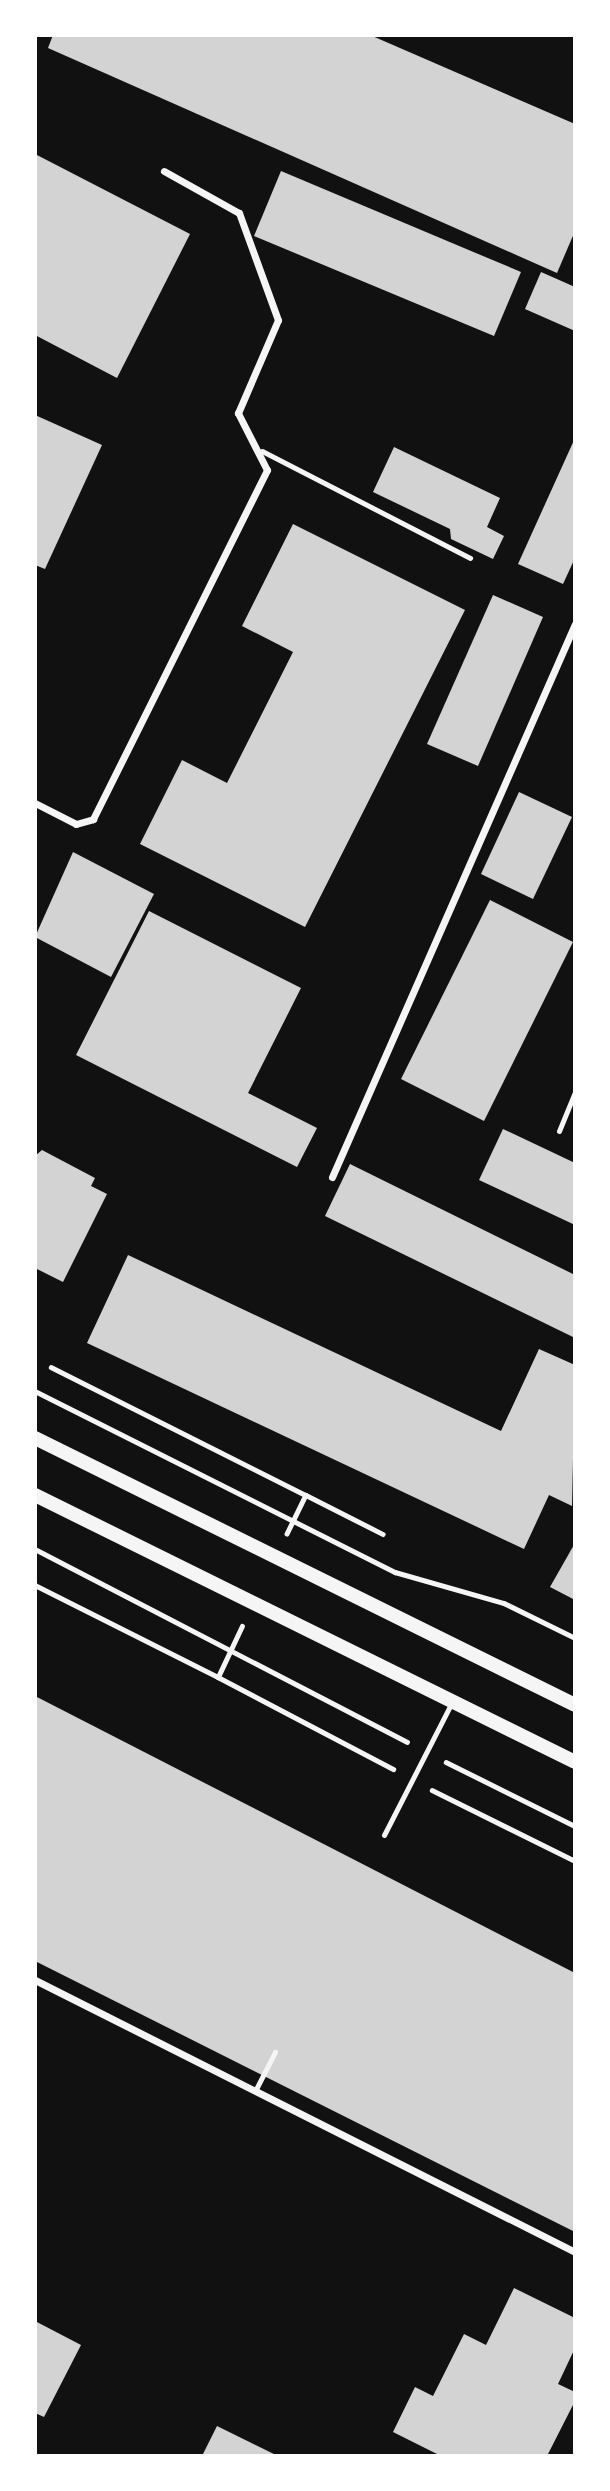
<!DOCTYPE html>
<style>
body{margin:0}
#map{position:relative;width:610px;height:2491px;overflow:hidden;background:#111;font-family:Manrope,sans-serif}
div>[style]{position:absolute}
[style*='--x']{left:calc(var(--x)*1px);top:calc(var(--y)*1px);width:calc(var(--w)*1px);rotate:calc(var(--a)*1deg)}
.building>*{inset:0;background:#d3d3d3}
.path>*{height:4.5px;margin:-2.25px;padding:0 2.25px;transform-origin:2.25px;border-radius:2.25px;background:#f5f5f5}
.service>*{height:5px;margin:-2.5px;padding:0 2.5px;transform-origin:2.5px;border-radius:2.5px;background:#f5f5f5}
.minor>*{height:7px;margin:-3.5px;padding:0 3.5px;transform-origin:3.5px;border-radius:3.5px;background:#f5f5f5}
.secondary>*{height:14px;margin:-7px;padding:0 7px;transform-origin:7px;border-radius:7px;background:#f5f5f5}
span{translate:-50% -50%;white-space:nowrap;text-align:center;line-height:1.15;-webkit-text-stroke:6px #fff;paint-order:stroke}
.frame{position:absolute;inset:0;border:37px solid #fff;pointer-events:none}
</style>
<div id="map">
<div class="building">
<i style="clip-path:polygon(53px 35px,370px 35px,575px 124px,575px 231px,557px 273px,48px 48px)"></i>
<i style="clip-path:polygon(35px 154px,190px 234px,117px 378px,35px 335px)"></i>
<i style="clip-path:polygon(281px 171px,521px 272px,494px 336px,254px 236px)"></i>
<i style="clip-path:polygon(541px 272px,575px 287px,575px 331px,525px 309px)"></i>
<i style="clip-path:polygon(35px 415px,102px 445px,45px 569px,35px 565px)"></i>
<i style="clip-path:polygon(575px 438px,575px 558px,563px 584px,518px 564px)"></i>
<i style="clip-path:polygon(394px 447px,500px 498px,487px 527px,504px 536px,493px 559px,451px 539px,450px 529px,373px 492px)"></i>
<i style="clip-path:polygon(293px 524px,465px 610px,305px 927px,140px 844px,182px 760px,227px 783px,293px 652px,242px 626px)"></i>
<i style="clip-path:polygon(493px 595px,543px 617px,478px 766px,427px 744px)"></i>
<i style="clip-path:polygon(519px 792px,572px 817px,533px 899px,481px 874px)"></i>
<i style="clip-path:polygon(73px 852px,154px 894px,111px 977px,35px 937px)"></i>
<i style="clip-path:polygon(490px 900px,573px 942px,484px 1121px,401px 1079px)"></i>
<i style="clip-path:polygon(149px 911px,301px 988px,248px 1093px,317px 1128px,297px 1167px,76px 1055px)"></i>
<i style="clip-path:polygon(503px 1129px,575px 1163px,575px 1225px,479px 1180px)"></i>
<i style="clip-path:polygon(42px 1150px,95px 1178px,91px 1186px,107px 1194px,63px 1282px,35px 1268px,35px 1156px)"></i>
<i style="clip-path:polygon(350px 1164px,575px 1275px,575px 1338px,325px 1216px)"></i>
<i style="clip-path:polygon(128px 1255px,501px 1431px,539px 1349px,575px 1365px,572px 1506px,549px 1495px,524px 1549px,87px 1343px)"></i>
<i style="clip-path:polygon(575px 1543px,575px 1600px,550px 1587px)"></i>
<i style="clip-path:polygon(35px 1696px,575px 1973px,575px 2232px,35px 1961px)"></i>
<i style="clip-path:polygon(514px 2288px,575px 2318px,575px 2348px,558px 2384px,575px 2392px,575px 2401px,547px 2456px,441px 2456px,393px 2432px,415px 2387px,433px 2396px,464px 2334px,486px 2345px)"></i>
<i style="clip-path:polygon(35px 2321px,81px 2345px,44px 2417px,35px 2413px)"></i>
<i style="clip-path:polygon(217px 2426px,278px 2456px,202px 2456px)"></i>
</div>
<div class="path">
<i style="--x:51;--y:1367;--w:285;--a:26.7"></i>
<i style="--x:306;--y:1495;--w:43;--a:116"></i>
<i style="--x:35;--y:1391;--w:403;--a:26.7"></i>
<i style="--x:395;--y:1572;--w:113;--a:15.9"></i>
<i style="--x:504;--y:1603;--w:79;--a:26.2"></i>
<i style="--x:306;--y:1495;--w:86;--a:26.9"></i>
<i style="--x:35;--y:1549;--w:419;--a:27.4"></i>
<i style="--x:35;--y:1585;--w:205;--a:26.7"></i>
<i style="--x:218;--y:1677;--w:56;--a:-64.8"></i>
<i style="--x:218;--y:1677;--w:198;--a:27.7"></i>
<i style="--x:446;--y:1762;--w:144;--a:26.4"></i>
<i style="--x:432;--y:1790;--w:160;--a:26.4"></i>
</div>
<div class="service">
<i style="--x:262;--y:451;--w:234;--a:27.2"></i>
<i style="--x:559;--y:1131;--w:42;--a:-67.7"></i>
<i style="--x:384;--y:1835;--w:147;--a:-62.9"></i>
<i style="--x:255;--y:2091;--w:44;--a:-62.9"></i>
</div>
<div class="minor">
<i style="--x:35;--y:803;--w:46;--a:27.1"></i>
<i style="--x:76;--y:824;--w:18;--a:-16"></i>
<i style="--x:93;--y:819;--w:390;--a:-63.5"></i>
<i style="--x:267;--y:470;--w:64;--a:-117"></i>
<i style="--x:238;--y:413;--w:101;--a:-66.7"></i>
<i style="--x:278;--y:320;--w:114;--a:-110"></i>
<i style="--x:239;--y:213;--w:86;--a:-150.8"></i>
<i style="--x:332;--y:1177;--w:604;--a:-66.28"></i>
<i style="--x:35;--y:1980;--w:605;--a:26.73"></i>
</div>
<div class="secondary">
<i style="--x:35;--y:1438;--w:602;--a:26.31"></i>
<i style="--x:35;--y:1495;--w:602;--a:26.31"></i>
</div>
<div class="frame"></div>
</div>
